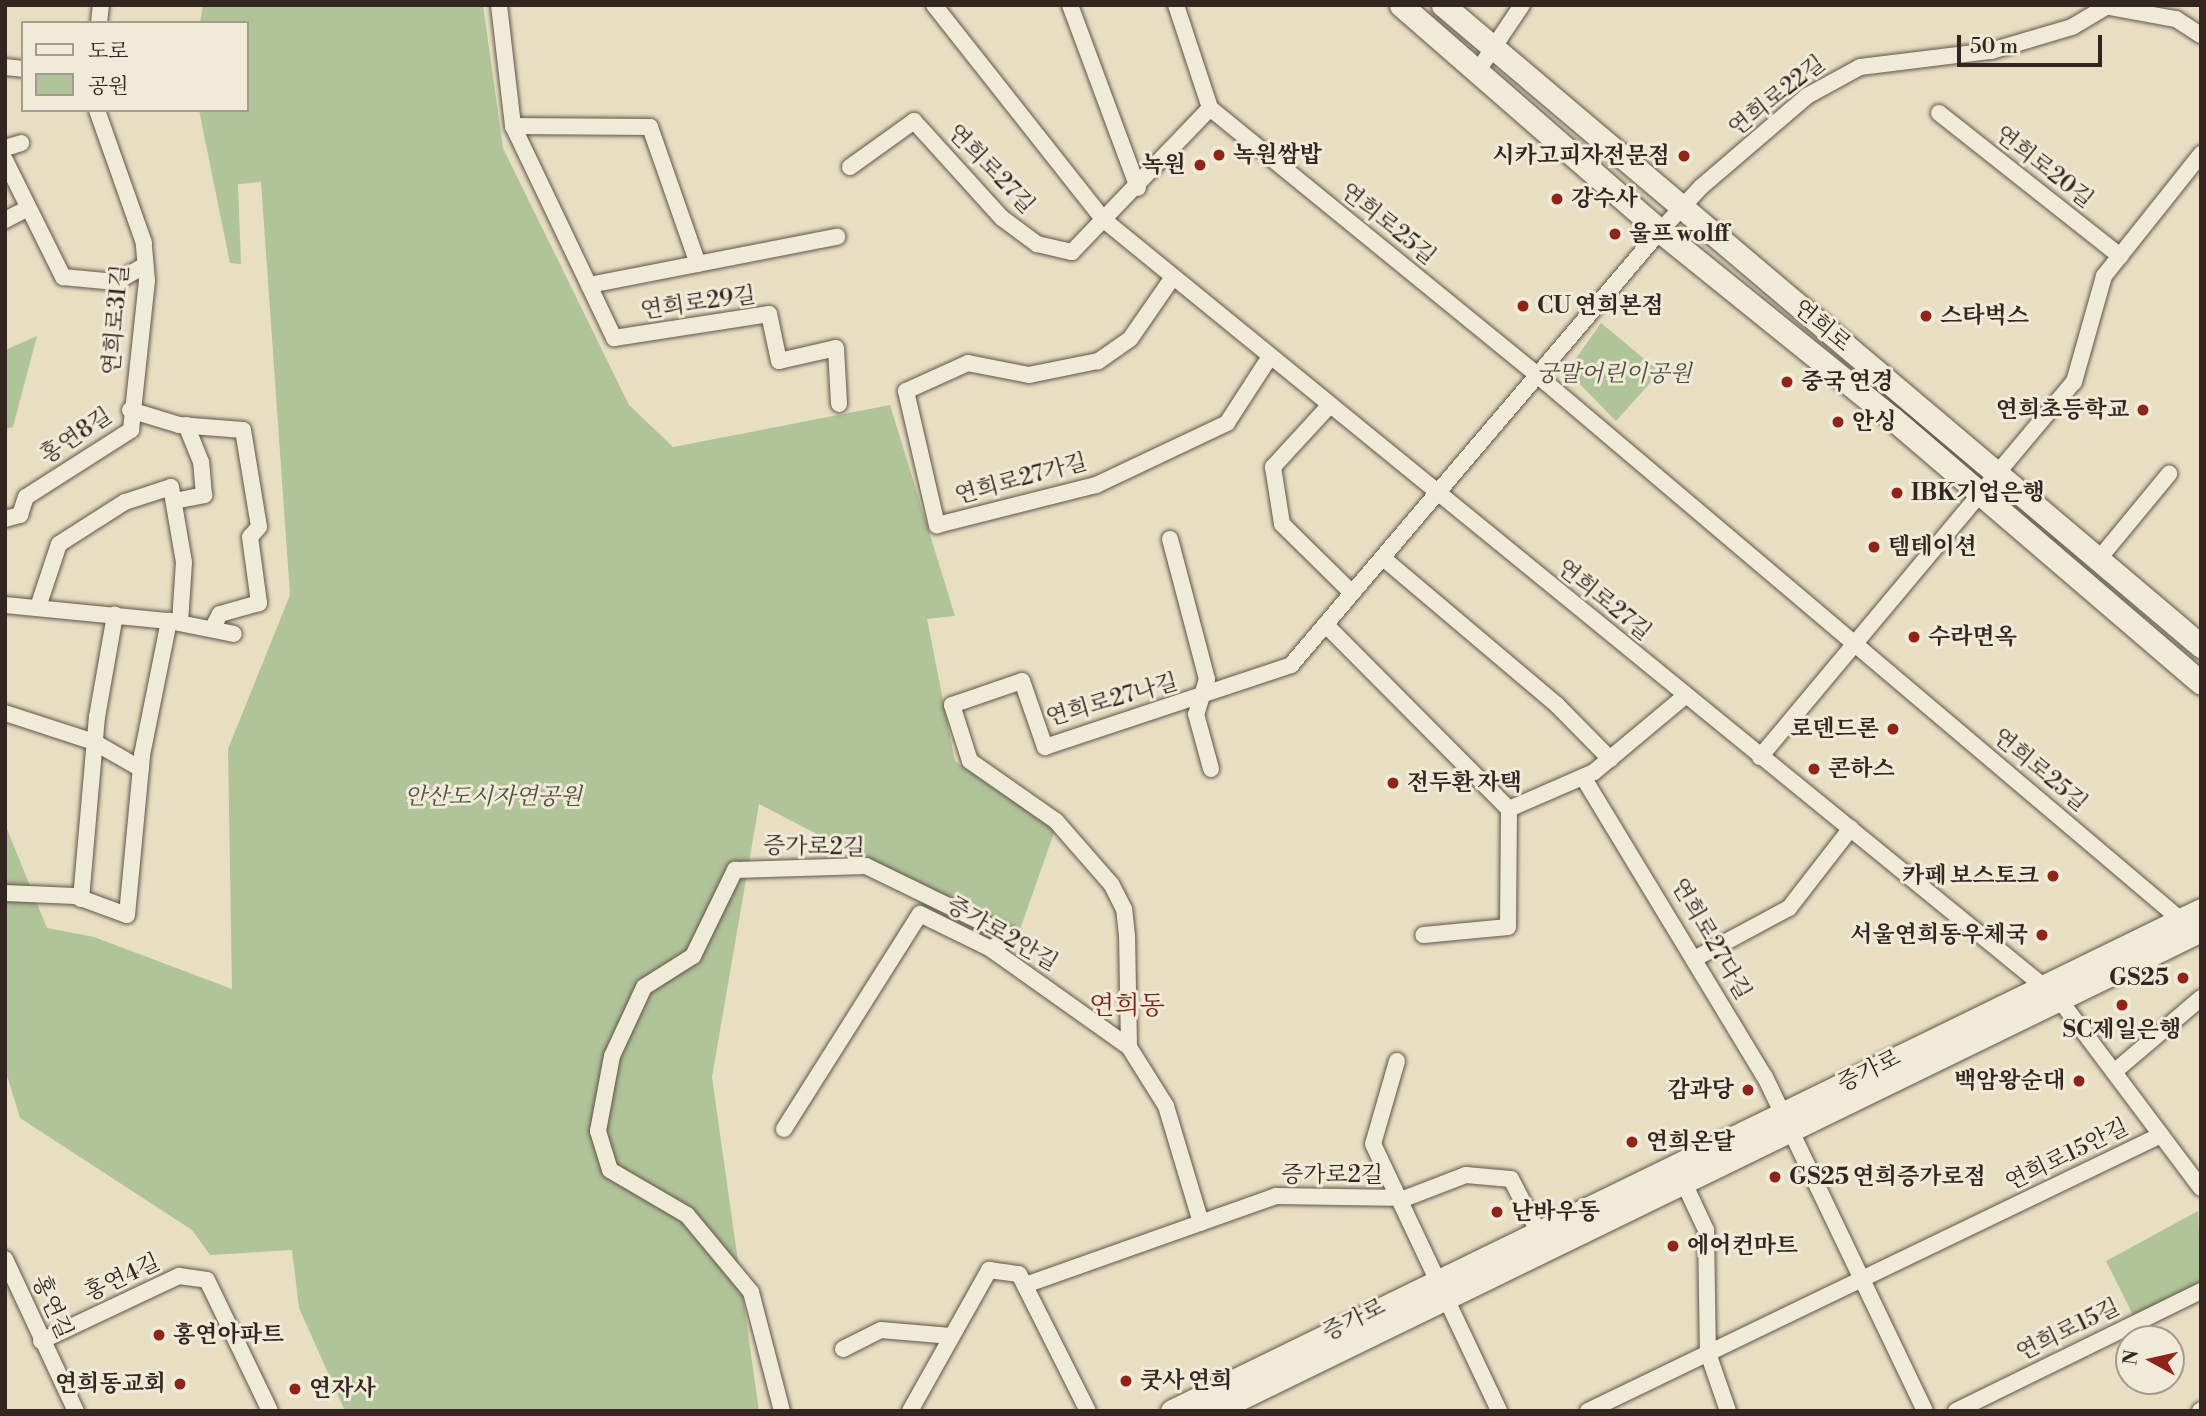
<!DOCTYPE html>
<meta charset="utf-8">
<style>
body{margin:0}
#map{position:relative;width:2206px;height:1416px;overflow:hidden;background:#e8dfc3;font-family:"Libre Bodoni","Noto Serif KR",serif}
div>[style]{position:absolute}
[style*='--x']{left:calc(var(--x)*1px);top:calc(var(--y)*1px);width:calc(var(--w)*1px);rotate:calc(var(--a)*1deg)}
.green>*{inset:0;background:#b0c399}
.roads{filter:drop-shadow(0 0 2px #605448) drop-shadow(0 0 2px #605448)}
.street>*{height:16px;margin:-8px;padding:0 8px;transform-origin:8px;border-radius:8px;background:#f0ead8}
.secondary>*{height:23px;margin:-11.5px;padding:0 11.5px;transform-origin:11.5px;border-radius:11.5px;background:#f0ead8}
.dots>*{width:19px;height:19px;translate:-50% -50%;box-sizing:border-box;border:4px solid #f0ead8;border-radius:50%}
span{translate:-50% -50%;white-space:nowrap;text-align:center;line-height:1.15;-webkit-text-stroke:6px #f0ead8;paint-order:stroke}
.street-label{font-size:23px;color:#33251f}
.poi-label{font-size:23px;color:#33251f;font-weight:700}
.left{translate:0 -50%;text-align:left}
.right{translate:-100% -50%;text-align:right}
.park-label{font-size:23px;color:#524c3e;font-style:italic}
.quarter-label{font-size:26px;color:#7a1f14}
.frame{position:absolute;inset:0;border:7px solid #33251f;pointer-events:none}
.legend{position:absolute;left:21px;top:21px;width:228px;height:91px;box-sizing:border-box;background:#f0ead8;border:2px solid #a49b8e;margin:0;padding:9px 12px;list-style:none;font-size:21px;color:#33251f}
.legend li{display:flex;align-items:center;gap:14px;height:35px}
.legend b{width:35px;border:2px solid #a49b8e}
.north{position:absolute;left:2115px;top:1325px;width:70px;height:70px;box-sizing:border-box;background:#f0ead8;border:2px solid #a49b8e;border-radius:50%;rotate:278deg;font-size:19px;font-weight:700;line-height:28px;text-align:center;color:#33251f}
.north::after{content:'';display:block;margin:auto;width:24px;height:32px;background:#8f2418;clip-path:polygon(50% 0,100% 100%,50% 72%,0 100%)}
.scale{position:absolute;left:1957px;top:35px;width:145px;height:32px;box-sizing:border-box;border:4px solid #33251f;border-top:0;padding-left:9px;font-size:21px;line-height:24px;white-space:nowrap;color:#33251f;-webkit-text-stroke:5px #f0ead8;paint-order:stroke}
</style>
<div id="map">
<div class="green">
<i style="clip-path:polygon(203px 5px,483px 5px,503px 148px,629px 405px,673px 447px,890px 405px,955px 616px,927px 619px,955px 761px,1055px 830px,1017px 938px,759px 804px,712px 1077px,759px 1411px,345px 1411px,299px 1308px,292px 1250px,210px 1255px,192px 1230px,20px 1118px,5px 1069px,5px 824px,47px 928px,94px 937px,232px 989px,228px 749px,290px 595px,261px 182px,238px 184px,241px 264px,230px 263px,199px 110px,247px 110px,247px 23px,200px 23px)"></i>
<i style="clip-path:polygon(1601px 323px,1660px 372px,1616px 421px,1567px 371px)"></i>
<i style="clip-path:polygon(37px 336px,13px 427px,5px 429px,5px 350px)"></i>
<i style="clip-path:polygon(2198px 1211px,2201px 1285px,2134px 1317px,2106px 1261px)"></i>
</div>
<div class="roads">
<div class="street">
<i style="--x:499;--y:5;--w:122;--a:83.4"></i>
<i style="--x:513;--y:126;--w:235;--a:64.5"></i>
<i style="--x:614;--y:338;--w:157;--a:-8.8"></i>
<i style="--x:769;--y:314;--w:48;--a:78"></i>
<i style="--x:779;--y:361;--w:58;--a:-12.8"></i>
<i style="--x:836;--y:348;--w:56;--a:86.9"></i>
<i style="--x:934;--y:5;--w:274;--a:51.7"></i>
<i style="--x:1104;--y:220;--w:1232;--a:39.2"></i>
<i style="--x:2059;--y:999;--w:236;--a:53.1"></i>
<i style="--x:1070;--y:5;--w:195;--a:69.6"></i>
<i style="--x:1176;--y:5;--w:108;--a:71.7"></i>
<i style="--x:1210;--y:108;--w:422;--a:39.2"></i>
<i style="--x:1537;--y:375;--w:853;--a:40.24"></i>
<i style="--x:2109;--y:7;--w:68;--a:10.2"></i>
<i style="--x:2176;--y:19;--w:30;--a:33"></i>
<i style="--x:99;--y:23;--w:18;--a:-84"></i>
<i style="--x:5;--y:67;--w:18;--a:6"></i>
<i style="--x:1479;--y:69;--w:77;--a:-56.1"></i>
<i style="--x:1939;--y:113;--w:231;--a:38.3"></i>
<i style="--x:513;--y:126;--w:137;--a:0.4"></i>
<i style="--x:650;--y:127;--w:145;--a:70.7"></i>
<i style="--x:5;--y:148;--w:17;--a:-17"></i>
<i style="--x:5;--y:160;--w:131;--a:63.6"></i>
<i style="--x:63;--y:277;--w:53;--a:5.4"></i>
<i style="--x:116;--y:282;--w:34;--a:-30"></i>
<i style="--x:850;--y:167;--w:79;--a:-35.7"></i>
<i style="--x:914;--y:121;--w:131;--a:47.8"></i>
<i style="--x:1002;--y:218;--w:44;--a:36.6"></i>
<i style="--x:1037;--y:244;--w:36;--a:13"></i>
<i style="--x:1072;--y:252;--w:199;--a:-46.2"></i>
<i style="--x:5;--y:220;--w:25;--a:-27"></i>
<i style="--x:1173;--y:277;--w:75;--a:124.7"></i>
<i style="--x:1130;--y:339;--w:39;--a:145"></i>
<i style="--x:1098;--y:361;--w:70;--a:168.5"></i>
<i style="--x:1029;--y:375;--w:62;--a:-168.9"></i>
<i style="--x:968;--y:363;--w:68;--a:155.7"></i>
<i style="--x:906;--y:391;--w:138;--a:77"></i>
<i style="--x:937;--y:525;--w:164;--a:-14.1"></i>
<i style="--x:1096;--y:485;--w:145;--a:-25.3"></i>
<i style="--x:1227;--y:423;--w:77;--a:-57.1"></i>
<i style="--x:589;--y:285;--w:253;--a:-11"></i>
<i style="--x:1329;--y:406;--w:83;--a:132.6"></i>
<i style="--x:1273;--y:467;--w:58;--a:81"></i>
<i style="--x:1282;--y:524;--w:98;--a:44.6"></i>
<i style="--x:130;--y:410;--w:51;--a:17"></i>
<i style="--x:179;--y:425;--w:64;--a:4.5"></i>
<i style="--x:243;--y:430;--w:98;--a:80.6"></i>
<i style="--x:259;--y:527;--w:13;--a:132"></i>
<i style="--x:250;--y:537;--w:67;--a:82.2"></i>
<i style="--x:259;--y:603;--w:41;--a:164.2"></i>
<i style="--x:220;--y:614;--w:17;--a:118"></i>
<i style="--x:174;--y:501;--w:31;--a:-11"></i>
<i style="--x:204;--y:495;--w:33;--a:-95"></i>
<i style="--x:201;--y:462;--w:40;--a:-112"></i>
<i style="--x:5;--y:519;--w:16;--a:-15"></i>
<i style="--x:20;--y:515;--w:19;--a:-72"></i>
<i style="--x:26;--y:497;--w:125;--a:-32.5"></i>
<i style="--x:131;--y:430;--w:150;--a:-83.9"></i>
<i style="--x:147;--y:281;--w:38;--a:-95"></i>
<i style="--x:144;--y:243;--w:141;--a:-109.5"></i>
<i style="--x:1170;--y:539;--w:145;--a:75.2"></i>
<i style="--x:1207;--y:679;--w:37;--a:107"></i>
<i style="--x:1196;--y:714;--w:57;--a:74.7"></i>
<i style="--x:1383;--y:558;--w:228;--a:40.2"></i>
<i style="--x:1557;--y:705;--w:76;--a:45.5"></i>
<i style="--x:2098;--y:560;--w:112;--a:-50.5"></i>
<i style="--x:5;--y:605;--w:165;--a:5.6"></i>
<i style="--x:169;--y:621;--w:66;--a:11.3"></i>
<i style="--x:38;--y:607;--w:66;--a:-71.6"></i>
<i style="--x:59;--y:544;--w:78;--a:-32.5"></i>
<i style="--x:125;--y:502;--w:48;--a:-18.1"></i>
<i style="--x:171;--y:487;--w:76;--a:80.2"></i>
<i style="--x:184;--y:562;--w:61;--a:93.8"></i>
<i style="--x:1326;--y:625;--w:260;--a:45.2"></i>
<i style="--x:1509;--y:809;--w:118;--a:90.5"></i>
<i style="--x:1508;--y:927;--w:85;--a:174.6"></i>
<i style="--x:5;--y:713;--w:94;--a:18"></i>
<i style="--x:94;--y:742;--w:54;--a:29.9"></i>
<i style="--x:1760;--y:757;--w:489;--a:-50.1"></i>
<i style="--x:2074;--y:382;--w:110;--a:-74.2"></i>
<i style="--x:2104;--y:276;--w:156;--a:-51.5"></i>
<i style="--x:1583;--y:777;--w:351;--a:58.8"></i>
<i style="--x:1765;--y:1077;--w:370;--a:64.4"></i>
<i style="--x:1509;--y:809;--w:93;--a:-23.5"></i>
<i style="--x:1594;--y:772;--w:120;--a:-39.9"></i>
<i style="--x:5;--y:893;--w:70;--a:2.5"></i>
<i style="--x:75;--y:896;--w:55;--a:20.1"></i>
<i style="--x:127;--y:915;--w:161;--a:-84.6"></i>
<i style="--x:142;--y:755;--w:137;--a:-78.6"></i>
<i style="--x:81;--y:899;--w:183;--a:-85"></i>
<i style="--x:97;--y:717;--w:104;--a:-80"></i>
<i style="--x:1696;--y:958;--w:106;--a:-28.3"></i>
<i style="--x:1789;--y:908;--w:101;--a:-52.2"></i>
<i style="--x:1129;--y:1047;--w:111;--a:-91"></i>
<i style="--x:1127;--y:936;--w:27;--a:-96"></i>
<i style="--x:1124;--y:909;--w:28;--a:-117"></i>
<i style="--x:1111;--y:884;--w:84;--a:-131.1"></i>
<i style="--x:1056;--y:821;--w:105;--a:-145.1"></i>
<i style="--x:970;--y:761;--w:59;--a:-107.8"></i>
<i style="--x:952;--y:705;--w:74;--a:-18.9"></i>
<i style="--x:1022;--y:681;--w:70;--a:70.8"></i>
<i style="--x:1045;--y:747;--w:259;--a:-18.4"></i>
<i style="--x:1291;--y:665;--w:570;--a:-49.63"></i>
<i style="--x:1660;--y:231;--w:60;--a:-47"></i>
<i style="--x:1701;--y:187;--w:140;--a:-40.6"></i>
<i style="--x:1807;--y:96;--w:60;--a:-28.7"></i>
<i style="--x:1860;--y:67;--w:132;--a:-7"></i>
<i style="--x:1991;--y:51;--w:84;--a:-16.5"></i>
<i style="--x:2072;--y:27;--w:43;--a:-30.7"></i>
<i style="--x:1397;--y:1061;--w:86;--a:106.1"></i>
<i style="--x:1373;--y:1144;--w:295;--a:64.7"></i>
<i style="--x:2114;--y:1072;--w:114;--a:-40.4"></i>
<i style="--x:784;--y:1129;--w:254;--a:-57.7"></i>
<i style="--x:920;--y:914;--w:79;--a:26.2"></i>
<i style="--x:991;--y:949;--w:169;--a:35.4"></i>
<i style="--x:1129;--y:1047;--w:70;--a:57.9"></i>
<i style="--x:1166;--y:1106;--w:122;--a:73.3"></i>
<i style="--x:1684;--y:1183;--w:52;--a:64.9"></i>
<i style="--x:1706;--y:1230;--w:123;--a:89.1"></i>
<i style="--x:1708;--y:1353;--w:61;--a:71"></i>
<i style="--x:5;--y:1259;--w:168;--a:65"></i>
<i style="--x:1025;--y:1285;--w:266;--a:-19.5"></i>
<i style="--x:1276;--y:1196;--w:130;--a:0.9"></i>
<i style="--x:1406;--y:1198;--w:64;--a:-21"></i>
<i style="--x:1466;--y:1175;--w:45;--a:5.1"></i>
<i style="--x:1511;--y:1179;--w:59;--a:62.6"></i>
<i style="--x:41;--y:1341;--w:153;--a:-25.2"></i>
<i style="--x:179;--y:1276;--w:28;--a:8"></i>
<i style="--x:207;--y:1280;--w:145;--a:64.3"></i>
<i style="--x:843;--y:1349;--w:42;--a:-26.6"></i>
<i style="--x:881;--y:1330;--w:70;--a:4.9"></i>
<i style="--x:782;--y:1411;--w:123;--a:-104.6"></i>
<i style="--x:751;--y:1292;--w:100;--a:-129.7"></i>
<i style="--x:687;--y:1215;--w:89;--a:-149.7"></i>
<i style="--x:610;--y:1170;--w:41;--a:-107.1"></i>
<i style="--x:598;--y:1131;--w:76;--a:-79.4"></i>
<i style="--x:612;--y:1056;--w:76;--a:-65.1"></i>
<i style="--x:644;--y:987;--w:58;--a:-32.3"></i>
<i style="--x:693;--y:956;--w:96;--a:-64"></i>
<i style="--x:735;--y:870;--w:131;--a:-1.7"></i>
<i style="--x:866;--y:866;--w:160;--a:25.9"></i>
<i style="--x:1010;--y:936;--w:23;--a:146"></i>
<i style="--x:910;--y:1411;--w:162;--a:-60.7"></i>
<i style="--x:989;--y:1270;--w:30;--a:8"></i>
<i style="--x:1019;--y:1274;--w:153;--a:63.3"></i>
<i style="--x:1588;--y:1411;--w:636;--a:-25.72"></i>
<i style="--x:1956;--y:1411;--w:273;--a:-26.1"></i>
<i style="--x:2200;--y:1411;--w:1;--a:-45"></i>
</div>
<div class="secondary">
<i style="--x:1401;--y:5;--w:344;--a:41.1"></i>
<i style="--x:1660;--y:231;--w:298;--a:38.9"></i>
<i style="--x:1892;--y:418;--w:407;--a:40.6"></i>
<i style="--x:1443;--y:5;--w:993;--a:40.22"></i>
<i style="--x:1172;--y:1411;--w:1144;--a:-25.96"></i>
<i style="--x:1214;--y:1411;--w:1098;--a:-25.98"></i>
</div>
</div>
<div class="dots">
<i style="left:1219px;top:155px;background:#8f2418"></i>
<i style="left:1684px;top:156px;background:#8f2418"></i>
<i style="left:1200px;top:165px;background:#8f2418"></i>
<i style="left:1557px;top:199px;background:#8f2418"></i>
<i style="left:1615px;top:234px;background:#8f2418"></i>
<i style="left:1523px;top:306px;background:#8f2418"></i>
<i style="left:1926px;top:316px;background:#8f2418"></i>
<i style="left:1787px;top:382px;background:#8f2418"></i>
<i style="left:2143px;top:410px;background:#8f2418"></i>
<i style="left:1838px;top:422px;background:#8f2418"></i>
<i style="left:1897px;top:493px;background:#8f2418"></i>
<i style="left:1874px;top:547px;background:#8f2418"></i>
<i style="left:1914px;top:637px;background:#8f2418"></i>
<i style="left:1893px;top:729px;background:#8f2418"></i>
<i style="left:1814px;top:769px;background:#8f2418"></i>
<i style="left:1393px;top:783px;background:#8f2418"></i>
<i style="left:2053px;top:876px;background:#8f2418"></i>
<i style="left:2042px;top:935px;background:#8f2418"></i>
<i style="left:2183px;top:978px;background:#8f2418"></i>
<i style="left:2122px;top:1005px;background:#8f2418"></i>
<i style="left:2079px;top:1081px;background:#8f2418"></i>
<i style="left:1748px;top:1090px;background:#8f2418"></i>
<i style="left:1632px;top:1142px;background:#8f2418"></i>
<i style="left:1775px;top:1177px;background:#8f2418"></i>
<i style="left:1497px;top:1212px;background:#8f2418"></i>
<i style="left:1673px;top:1246px;background:#8f2418"></i>
<i style="left:159px;top:1335px;background:#8f2418"></i>
<i style="left:1126px;top:1381px;background:#8f2418"></i>
<i style="left:180px;top:1384px;background:#8f2418"></i>
<i style="left:295px;top:1389px;background:#8f2418"></i>
</div>
<div class="street-label">
<span style="left:1777px;top:96px;rotate:-38deg">연희로22길</span>
<span style="left:2044px;top:167px;rotate:38deg">연희로20길</span>
<span style="left:991px;top:169px;rotate:46deg">연희로27길</span>
<span style="left:1388px;top:224px;rotate:39deg">연희로25길</span>
<span style="left:698px;top:303px;rotate:-8deg">연희로29길</span>
<span style="left:116px;top:320px;rotate:-85deg">연희로31길</span>
<span style="left:1822px;top:326px;rotate:40deg">연희로</span>
<span style="left:76px;top:436px;rotate:-34deg">홍연8길</span>
<span style="left:1021px;top:479px;rotate:-15deg">연희로27가길</span>
<span style="left:1604px;top:600px;rotate:39deg">연희로27길</span>
<span style="left:1112px;top:700px;rotate:-16deg">연희로27나길</span>
<span style="left:2040px;top:770px;rotate:40deg">연희로25길</span>
<span style="left:814px;top:847px;rotate:1deg">증가로2길</span>
<span style="left:1002px;top:934px;rotate:30deg">증가로2안길</span>
<span style="left:1711px;top:939px;rotate:60deg">연희로27다길</span>
<span style="left:1869px;top:1071px;rotate:-26deg">증가로</span>
<span style="left:2067px;top:1155px;rotate:-26deg">연희로15안길</span>
<span style="left:1332px;top:1175px">증가로2길</span>
<span style="left:122px;top:1278px;rotate:-25deg">홍연4길</span>
<span style="left:52px;top:1307px;rotate:66deg">홍연길</span>
<span style="left:1354px;top:1320px;rotate:-26deg">증가로</span>
<span style="left:2068px;top:1330px;rotate:-26deg">연희로15길</span>
</div>
<div class="poi-label">
<span class="left" style="left:1233px;top:155px">녹원쌈밥</span>
<span class="right" style="left:1670px;top:156px">시카고피자전문점</span>
<span class="right" style="left:1186px;top:165px">녹원</span>
<span class="left" style="left:1571px;top:199px">강수사</span>
<span class="left" style="left:1629px;top:234px">울프 wolff</span>
<span class="left" style="left:1537px;top:306px">CU 연희본점</span>
<span class="left" style="left:1940px;top:316px">스타벅스</span>
<span class="left" style="left:1801px;top:382px">중국 연경</span>
<span class="right" style="left:2129px;top:410px">연희초등학교</span>
<span class="left" style="left:1852px;top:422px">안싱</span>
<span class="left" style="left:1911px;top:493px">IBK기업은행</span>
<span class="left" style="left:1888px;top:547px">템테이션</span>
<span class="left" style="left:1928px;top:637px">수라면옥</span>
<span class="right" style="left:1879px;top:729px">로덴드론</span>
<span class="left" style="left:1828px;top:769px">콘하스</span>
<span class="left" style="left:1407px;top:783px">전두환 자택</span>
<span class="right" style="left:2039px;top:876px">카페 보스토크</span>
<span class="right" style="left:2028px;top:935px">서울연희동우체국</span>
<span class="right" style="left:2169px;top:978px">GS25</span>
<span style="left:2122px;top:1030px">SC제일은행</span>
<span class="right" style="left:2065px;top:1081px">백암왕순대</span>
<span class="right" style="left:1734px;top:1090px">감과당</span>
<span class="left" style="left:1646px;top:1142px">연희온달</span>
<span class="left" style="left:1789px;top:1177px">GS25 연희증가로점</span>
<span class="left" style="left:1511px;top:1212px">난바우동</span>
<span class="left" style="left:1687px;top:1246px">에어컨마트</span>
<span class="left" style="left:173px;top:1335px">홍연아파트</span>
<span class="left" style="left:1140px;top:1381px">쿳사 연희</span>
<span class="right" style="left:166px;top:1384px">연희동교회</span>
<span class="left" style="left:309px;top:1389px">연자사</span>
</div>
<div class="park-label">
<span style="left:1614px;top:374px">궁말어린이공원</span>
<span style="left:493px;top:797px">안산도시자연공원</span>
</div>
<div class="quarter-label">
<span style="left:1127px;top:1007px">연희동</span>
</div>
<div class="frame"></div>
<ul class="legend">
<li><b style="height:9px;background:#f0ead8"></b>도로</li>
<li><b style="height:19px;background:#b0c399"></b>공원</li>
</ul>
<div class="north">N</div>
<div class="scale">50 m</div>
</div>
